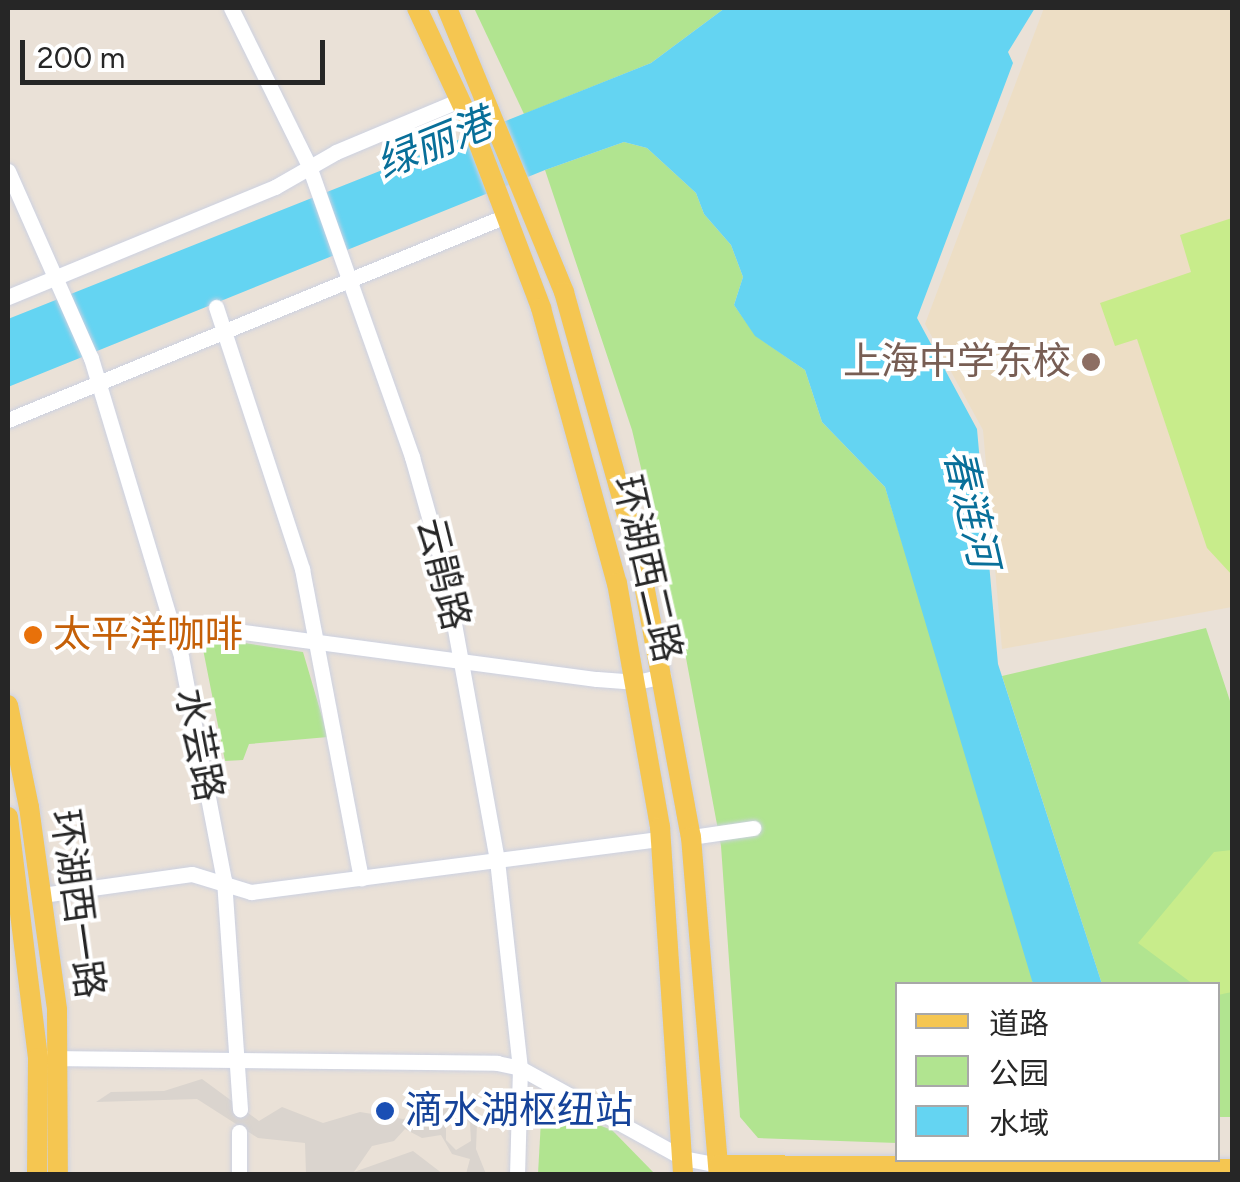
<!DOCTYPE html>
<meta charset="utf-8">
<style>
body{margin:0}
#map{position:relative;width:1240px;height:1182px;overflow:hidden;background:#eae1d7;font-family:Figtree,"Noto Sans SC",sans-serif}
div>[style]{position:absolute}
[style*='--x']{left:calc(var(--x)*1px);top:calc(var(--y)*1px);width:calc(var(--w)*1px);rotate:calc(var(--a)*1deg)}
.education>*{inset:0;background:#eddec5}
.green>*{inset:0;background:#b1e490}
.pitch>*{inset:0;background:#c8ec8b}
.plaza>*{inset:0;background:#dad4ce}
.water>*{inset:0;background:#64d4f2}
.roads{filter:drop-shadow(0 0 2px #ccd1e1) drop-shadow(0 0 2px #ccd1e1)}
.minor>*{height:15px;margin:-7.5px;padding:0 7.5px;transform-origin:7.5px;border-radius:7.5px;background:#fff}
.major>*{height:20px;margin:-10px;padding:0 10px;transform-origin:10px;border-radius:10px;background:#f5c651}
.dots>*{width:28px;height:28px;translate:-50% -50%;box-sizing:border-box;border:5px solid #fff;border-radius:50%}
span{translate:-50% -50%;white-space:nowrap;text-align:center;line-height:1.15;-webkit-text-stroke:8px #fff;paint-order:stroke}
.education-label{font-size:38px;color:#785e54}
.right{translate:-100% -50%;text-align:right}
.street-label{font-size:38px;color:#262626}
.food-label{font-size:38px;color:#c56008}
.left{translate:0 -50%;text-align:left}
.transit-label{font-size:38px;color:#164399}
.water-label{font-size:40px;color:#086f99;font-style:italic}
.frame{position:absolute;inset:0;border:10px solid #262626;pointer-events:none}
.legend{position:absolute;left:895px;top:982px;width:325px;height:180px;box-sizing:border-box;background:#fff;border:2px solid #a8a8a8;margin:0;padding:12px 18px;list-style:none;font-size:30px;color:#262626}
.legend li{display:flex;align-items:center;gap:20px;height:50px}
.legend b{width:50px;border:2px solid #a8a8a8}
.scale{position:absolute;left:20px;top:40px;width:305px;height:45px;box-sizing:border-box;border:5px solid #262626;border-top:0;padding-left:12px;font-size:30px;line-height:35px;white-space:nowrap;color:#262626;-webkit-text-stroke:8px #fff;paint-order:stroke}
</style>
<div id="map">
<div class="education">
<i style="clip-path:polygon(1044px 8px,1232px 8px,1232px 607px,1002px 649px,983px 430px,925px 324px)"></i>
</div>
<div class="green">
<i style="clip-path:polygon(474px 8px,725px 8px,651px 63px,524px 114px)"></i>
<i style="clip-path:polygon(624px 142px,647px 148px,696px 193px,704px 214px,731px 245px,743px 277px,734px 305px,756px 336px,805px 370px,822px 422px,885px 487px,1023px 934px,1033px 984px,898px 984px,897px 1143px,758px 1138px,740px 1117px,721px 846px,686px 658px,632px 430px,545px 170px)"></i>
<i style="clip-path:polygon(1206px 628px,1232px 707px,1232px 1117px,1218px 1117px,1218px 984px,1102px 984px,1002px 676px)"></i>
<i style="clip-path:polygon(213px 638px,303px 652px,328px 737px,249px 744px,243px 760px,225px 761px,202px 644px)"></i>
<i style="clip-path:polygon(557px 1109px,612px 1130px,655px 1174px,538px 1174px,541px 1120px)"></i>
</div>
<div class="pitch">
<i style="clip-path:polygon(1232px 218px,1232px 575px,1207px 548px,1137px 339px,1115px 346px,1100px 303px,1191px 272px,1180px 235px)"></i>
<i style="clip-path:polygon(1232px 850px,1232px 992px,1218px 995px,1218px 984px,1193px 984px,1138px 943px,1214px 852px)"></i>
</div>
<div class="plaza">
<i style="clip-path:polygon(evenodd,202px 1079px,259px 1121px,282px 1107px,323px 1123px,360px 1112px,403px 1119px,460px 1105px,477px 1123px,476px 1149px,486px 1174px,466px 1174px,470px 1159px,452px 1154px,441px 1135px,422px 1138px,405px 1129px,394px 1141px,372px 1146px,354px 1172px,413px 1151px,443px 1174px,306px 1174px,305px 1143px,258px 1138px,197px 1099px,96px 1102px,111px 1092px,164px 1091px,202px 1079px,462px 1115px,470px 1123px,471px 1141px,456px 1150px,446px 1140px,446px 1127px,462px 1115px)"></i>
</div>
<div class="water">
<i style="clip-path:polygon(725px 8px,1035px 8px,1008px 52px,1013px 63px,917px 318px,977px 429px,998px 664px,1102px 984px,1033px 984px,885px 487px,822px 422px,805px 370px,755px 336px,734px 305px,743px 277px,731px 245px,704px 214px,696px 193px,647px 148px,624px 142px,545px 170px,8px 387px,8px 319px,651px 63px)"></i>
</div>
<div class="roads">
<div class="minor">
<i style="--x:231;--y:8;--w:176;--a:63.7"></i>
<i style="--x:309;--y:166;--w:309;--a:70.5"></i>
<i style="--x:412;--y:457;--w:122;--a:74.2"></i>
<i style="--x:445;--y:574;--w:291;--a:79.7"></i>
<i style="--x:497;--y:860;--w:209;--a:83.7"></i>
<i style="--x:520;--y:1068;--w:106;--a:91.6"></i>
<i style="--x:8;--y:171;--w:205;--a:66.1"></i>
<i style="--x:91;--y:358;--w:312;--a:73.2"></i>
<i style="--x:181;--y:657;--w:227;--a:79.1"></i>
<i style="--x:224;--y:880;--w:230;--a:86"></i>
<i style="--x:8;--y:297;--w:289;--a:-22.4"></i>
<i style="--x:275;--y:187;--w:70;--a:-29.8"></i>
<i style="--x:336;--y:152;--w:134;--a:-22.8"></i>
<i style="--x:216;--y:307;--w:276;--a:71.8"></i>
<i style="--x:302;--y:569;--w:315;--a:79.2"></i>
<i style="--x:8;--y:420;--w:540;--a:-22.29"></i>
<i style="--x:175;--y:635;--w:32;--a:-14"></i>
<i style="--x:206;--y:627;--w:394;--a:7.6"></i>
<i style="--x:597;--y:679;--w:40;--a:4.3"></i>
<i style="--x:637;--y:682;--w:27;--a:-13"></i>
<i style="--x:691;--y:837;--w:63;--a:-8.3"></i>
<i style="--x:42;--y:895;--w:151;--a:-8"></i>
<i style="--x:192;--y:874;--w:62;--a:17"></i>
<i style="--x:251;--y:892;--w:413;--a:-7.4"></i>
<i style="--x:47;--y:1058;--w:450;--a:0.6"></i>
<i style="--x:497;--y:1063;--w:24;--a:12"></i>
<i style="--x:520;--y:1068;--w:186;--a:28.9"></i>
<i style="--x:683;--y:1158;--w:37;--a:11"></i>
<i style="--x:239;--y:1174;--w:42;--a:-90"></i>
</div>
<div class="major">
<i style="--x:417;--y:8;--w:130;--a:65"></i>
<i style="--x:472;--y:126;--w:195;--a:69.2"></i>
<i style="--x:541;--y:308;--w:285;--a:74.6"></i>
<i style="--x:617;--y:583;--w:248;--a:80"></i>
<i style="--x:660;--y:827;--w:348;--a:86.2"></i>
<i style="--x:447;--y:8;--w:307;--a:67.6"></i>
<i style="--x:564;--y:292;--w:281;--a:74.3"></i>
<i style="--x:640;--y:563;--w:279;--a:79.5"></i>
<i style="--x:691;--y:837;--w:338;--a:85.3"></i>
<i style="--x:8;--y:705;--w:104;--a:78.4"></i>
<i style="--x:29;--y:807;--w:205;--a:82.1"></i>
<i style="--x:57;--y:1010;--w:164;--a:89.7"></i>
<i style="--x:8;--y:817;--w:243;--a:82.9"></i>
<i style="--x:38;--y:1058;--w:116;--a:90.5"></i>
<i style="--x:719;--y:1165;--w:513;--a:0.45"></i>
</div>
</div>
<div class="dots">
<i style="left:1091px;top:362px;background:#8d6e63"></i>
<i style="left:33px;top:635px;background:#e8710a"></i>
<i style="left:385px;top:1111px;background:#1a4fb4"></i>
</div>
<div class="education-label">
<span class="right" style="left:1071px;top:362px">上海中学东校</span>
</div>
<div class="street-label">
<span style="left:647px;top:569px;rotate:77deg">环湖西二路</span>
<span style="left:443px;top:574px;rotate:76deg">云鹃路</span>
<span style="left:199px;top:745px;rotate:79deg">水芸路</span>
<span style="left:77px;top:904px;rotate:82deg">环湖西一路</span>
</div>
<div class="food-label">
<span class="left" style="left:53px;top:635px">太平洋咖啡</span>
</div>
<div class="transit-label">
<span class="left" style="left:405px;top:1111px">滴水湖枢纽站</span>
</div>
<div class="water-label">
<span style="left:434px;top:143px;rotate:-22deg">绿丽港</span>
<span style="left:972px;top:508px;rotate:77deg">春涟河</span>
</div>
<div class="frame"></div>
<ul class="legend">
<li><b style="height:12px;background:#f5c651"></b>道路</li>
<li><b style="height:28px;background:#b1e490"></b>公园</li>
<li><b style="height:28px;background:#64d4f2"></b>水域</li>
</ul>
<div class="scale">200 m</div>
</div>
